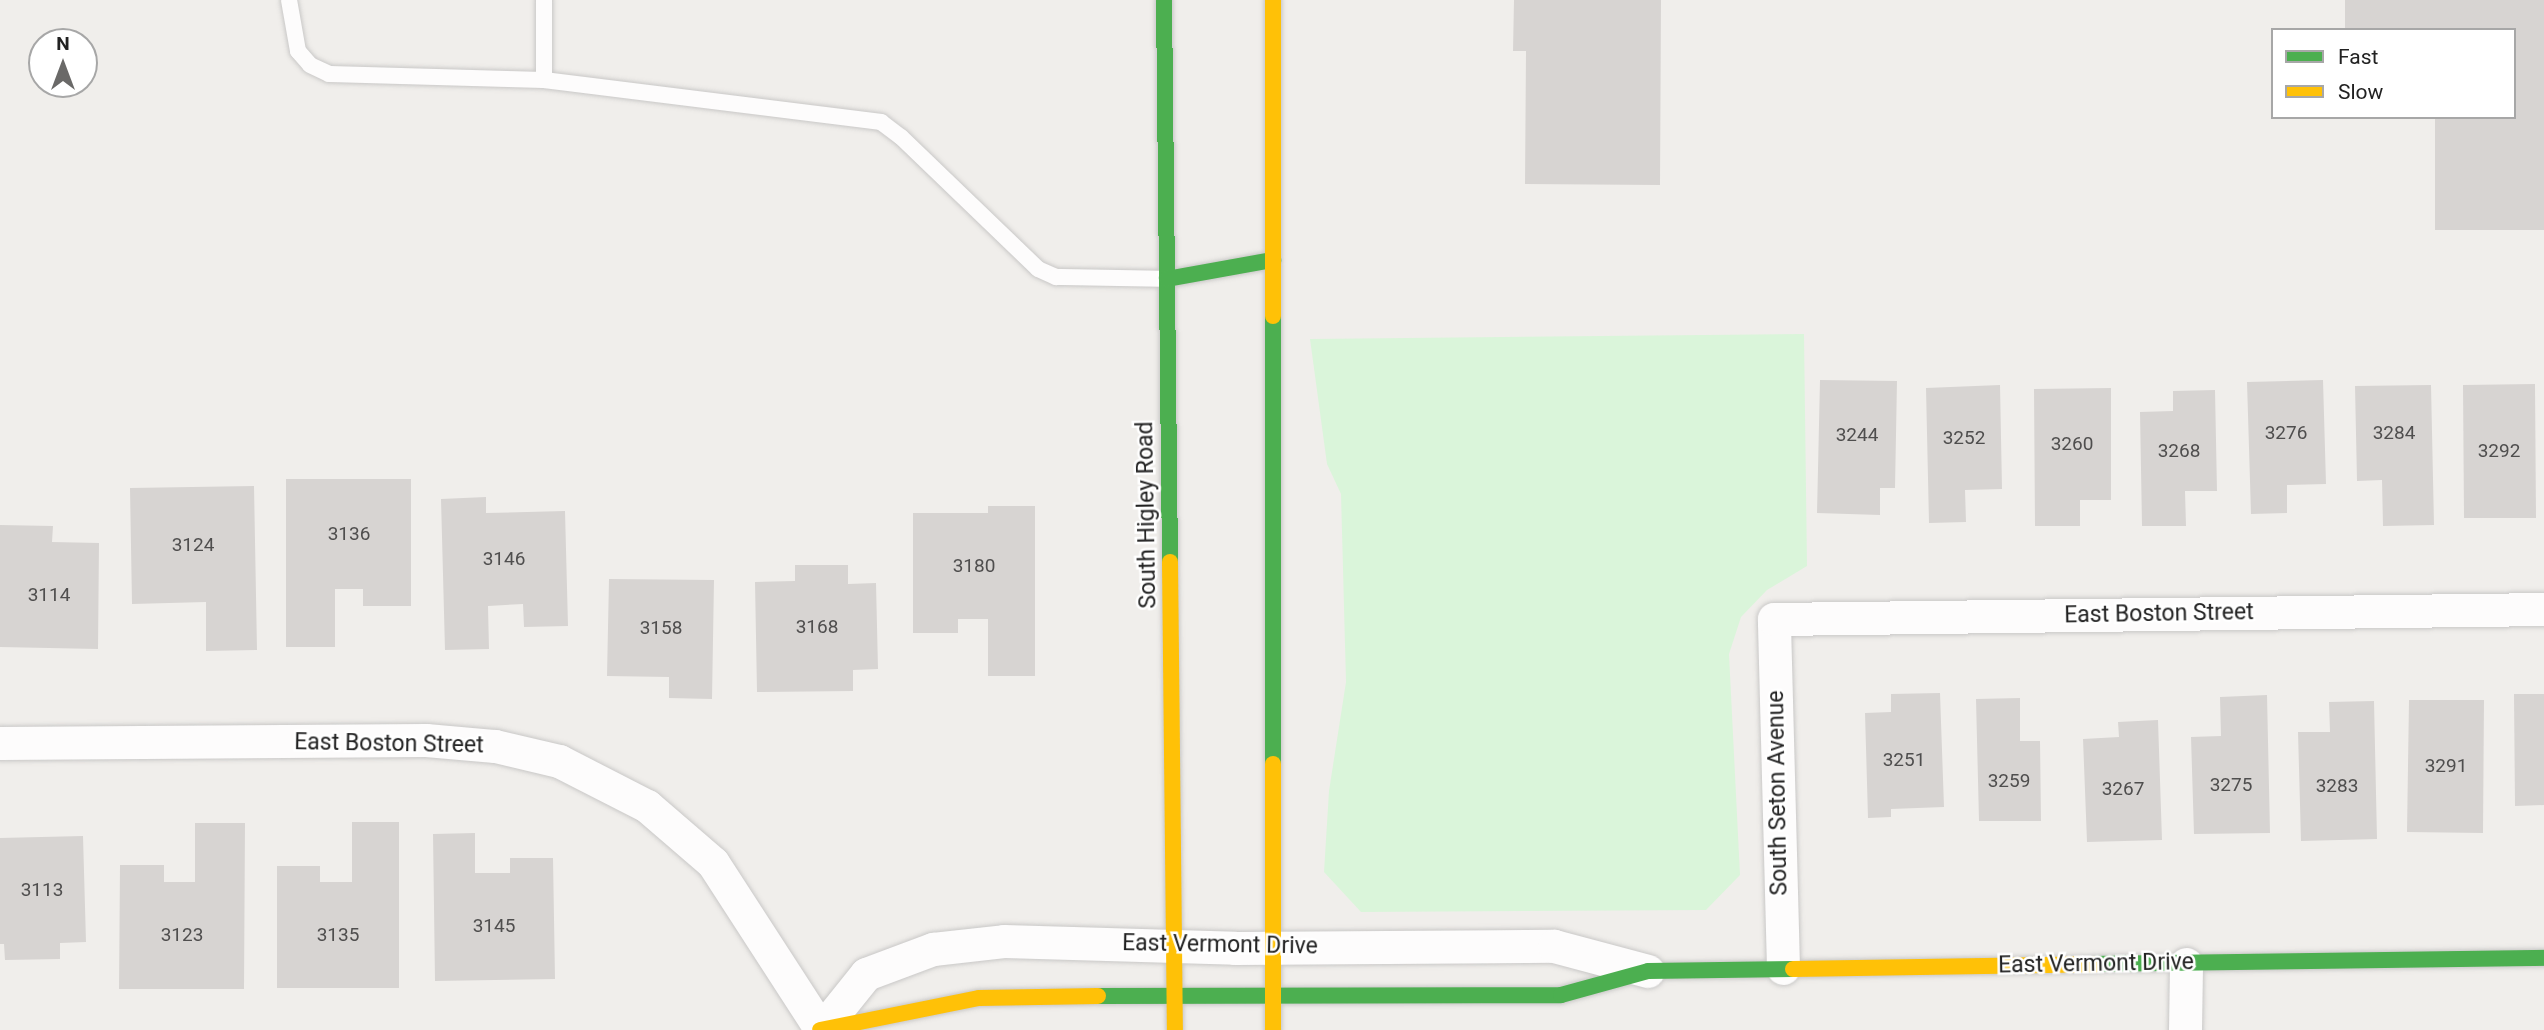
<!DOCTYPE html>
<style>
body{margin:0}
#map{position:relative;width:2544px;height:1030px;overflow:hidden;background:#f0eeeb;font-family:Roboto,sans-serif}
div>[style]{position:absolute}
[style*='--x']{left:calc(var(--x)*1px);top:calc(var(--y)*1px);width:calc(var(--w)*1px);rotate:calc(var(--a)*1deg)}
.park>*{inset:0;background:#daf5da}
.building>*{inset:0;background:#d7d4d2}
.roads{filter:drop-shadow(0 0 2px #c9c8c7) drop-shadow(0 0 2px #c9c8c7)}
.lane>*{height:16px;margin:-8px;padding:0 8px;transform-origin:8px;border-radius:8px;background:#fdfcfc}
.street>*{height:33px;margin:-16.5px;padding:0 16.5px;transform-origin:16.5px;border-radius:16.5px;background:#fdfcfc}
.fast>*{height:16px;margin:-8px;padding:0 8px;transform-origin:8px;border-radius:8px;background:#4caf50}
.slow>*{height:16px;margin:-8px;padding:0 8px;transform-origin:8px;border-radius:8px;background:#ffc107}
span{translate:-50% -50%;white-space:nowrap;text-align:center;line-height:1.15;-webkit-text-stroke:5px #fff;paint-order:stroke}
.number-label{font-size:19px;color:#4f4e4e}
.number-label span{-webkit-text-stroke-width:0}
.street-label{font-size:23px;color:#222}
.legend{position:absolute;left:2271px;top:28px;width:245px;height:91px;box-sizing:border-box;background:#fff;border:2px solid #a7a7a7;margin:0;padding:9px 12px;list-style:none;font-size:21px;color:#222}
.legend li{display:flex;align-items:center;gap:14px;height:35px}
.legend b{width:35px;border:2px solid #a7a7a7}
.north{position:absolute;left:28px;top:28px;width:70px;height:70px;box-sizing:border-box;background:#fff;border:2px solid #a7a7a7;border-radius:50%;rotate:0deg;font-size:19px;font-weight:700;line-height:28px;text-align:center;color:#222}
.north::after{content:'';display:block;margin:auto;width:24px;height:32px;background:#6a6968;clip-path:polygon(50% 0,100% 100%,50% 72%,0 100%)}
</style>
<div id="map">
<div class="park">
<i style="clip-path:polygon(1804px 334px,1807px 566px,1767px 590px,1741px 617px,1729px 654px,1740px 875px,1706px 910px,1361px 912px,1324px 872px,1329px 791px,1346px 682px,1341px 494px,1327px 464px,1310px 339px)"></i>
</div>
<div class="building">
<i style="clip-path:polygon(1514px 0,1661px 0,1660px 185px,1525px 184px,1526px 51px,1513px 51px)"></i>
<i style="clip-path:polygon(2345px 0,2544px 0,2544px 230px,2435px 230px,2435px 117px,2514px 117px,2514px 30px,2345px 30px)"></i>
<i style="clip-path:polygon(1820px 380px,1897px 381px,1895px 488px,1880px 488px,1880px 515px,1817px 513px)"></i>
<i style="clip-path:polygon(2323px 380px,2326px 484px,2287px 485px,2287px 513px,2251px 514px,2247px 382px)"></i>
<i style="clip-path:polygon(2535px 384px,2536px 518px,2464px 518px,2463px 385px)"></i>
<i style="clip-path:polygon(2000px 385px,2002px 489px,1965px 490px,1966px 522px,1929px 523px,1926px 388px)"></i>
<i style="clip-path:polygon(2431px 385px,2434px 525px,2383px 526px,2382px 480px,2357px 481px,2355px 386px)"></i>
<i style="clip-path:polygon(2111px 388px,2111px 500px,2080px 500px,2080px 526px,2035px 526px,2034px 389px)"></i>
<i style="clip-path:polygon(2215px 390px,2217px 491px,2185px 491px,2186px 526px,2142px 526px,2140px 412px,2173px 411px,2173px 391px)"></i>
<i style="clip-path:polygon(286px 479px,411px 479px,411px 606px,363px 606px,363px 589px,335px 589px,335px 647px,286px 647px)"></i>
<i style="clip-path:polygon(254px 486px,257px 650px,206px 651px,206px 602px,132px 604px,130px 488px)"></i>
<i style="clip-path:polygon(486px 497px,486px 513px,565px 511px,568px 626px,524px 627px,523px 604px,488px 606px,489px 649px,445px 650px,441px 499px)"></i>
<i style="clip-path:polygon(988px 506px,1035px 506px,1035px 676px,988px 676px,988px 619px,958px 619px,958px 633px,913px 633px,913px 513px,988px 513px)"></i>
<i style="clip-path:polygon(0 525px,53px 526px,52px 542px,99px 543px,98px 649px,0 647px)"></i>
<i style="clip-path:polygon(795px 565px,848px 565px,848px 584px,876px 583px,878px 669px,853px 670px,853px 691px,757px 692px,755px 582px,795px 581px)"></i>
<i style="clip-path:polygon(609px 579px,714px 580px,712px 699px,669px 698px,669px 677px,607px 676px)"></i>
<i style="clip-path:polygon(1940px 693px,1944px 807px,1891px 809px,1891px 817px,1868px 818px,1865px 713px,1891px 712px,1891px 694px)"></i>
<i style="clip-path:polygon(2514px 694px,2544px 694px,2544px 805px,2515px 806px)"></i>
<i style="clip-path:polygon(2267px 695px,2270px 833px,2194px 834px,2191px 737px,2221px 736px,2220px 697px)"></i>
<i style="clip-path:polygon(2020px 698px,2020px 741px,2040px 741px,2041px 821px,1979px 821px,1976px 699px)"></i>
<i style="clip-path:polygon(2409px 700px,2484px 700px,2483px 833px,2407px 832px)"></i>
<i style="clip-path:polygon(2374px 701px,2377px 839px,2301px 841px,2298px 732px,2330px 732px,2329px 702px)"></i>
<i style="clip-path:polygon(2158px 720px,2162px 840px,2087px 842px,2083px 739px,2119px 737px,2118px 722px)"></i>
<i style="clip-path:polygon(352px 822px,399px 822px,399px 988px,277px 988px,277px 866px,320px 866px,320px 882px,352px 882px)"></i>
<i style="clip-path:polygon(195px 823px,245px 823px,244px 989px,119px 989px,120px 865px,164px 865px,164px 882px,195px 882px)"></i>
<i style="clip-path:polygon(475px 833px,475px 873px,510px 873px,510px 858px,553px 858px,555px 979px,435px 981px,433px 834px)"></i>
<i style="clip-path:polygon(83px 836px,86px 942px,60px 943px,60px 959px,5px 960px,4px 944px,0 944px,0 838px)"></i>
</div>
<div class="roads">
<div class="lane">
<i style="--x:289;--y:0;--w:52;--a:80"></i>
<i style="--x:298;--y:51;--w:18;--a:49"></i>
<i style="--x:310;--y:65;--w:21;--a:25"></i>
<i style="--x:329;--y:74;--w:215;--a:1.6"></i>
<i style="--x:544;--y:80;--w:340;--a:7.1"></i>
<i style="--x:881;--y:122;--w:25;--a:37"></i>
<i style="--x:901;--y:137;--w:190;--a:43.9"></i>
<i style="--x:1038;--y:269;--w:20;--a:24"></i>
<i style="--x:1056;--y:277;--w:111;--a:1"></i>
<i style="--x:544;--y:0;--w:80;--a:90"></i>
</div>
<div class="street">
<i style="--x:0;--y:743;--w:426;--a:-0.4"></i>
<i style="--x:426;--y:740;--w:69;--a:5"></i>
<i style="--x:495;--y:746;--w:66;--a:13.2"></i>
<i style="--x:559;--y:761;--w:99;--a:27.1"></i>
<i style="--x:647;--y:806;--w:87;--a:40.8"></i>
<i style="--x:713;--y:863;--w:199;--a:57.1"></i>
<i style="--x:821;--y:1030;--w:72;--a:-51.2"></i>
<i style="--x:866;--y:974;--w:72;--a:-20.5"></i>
<i style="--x:933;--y:949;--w:71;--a:-6.4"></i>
<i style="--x:1004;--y:941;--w:231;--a:1.7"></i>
<i style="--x:1235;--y:948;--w:319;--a:-0.4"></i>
<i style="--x:1554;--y:946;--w:97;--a:14.9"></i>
<i style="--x:1783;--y:968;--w:349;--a:-91.5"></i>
<i style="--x:1774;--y:619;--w:770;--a:-0.74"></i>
<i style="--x:2185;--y:1030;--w:66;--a:-89.1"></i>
</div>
<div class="fast">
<i style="--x:1164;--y:0;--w:562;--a:89.39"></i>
<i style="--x:1167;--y:279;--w:108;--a:-10.2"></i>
<i style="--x:1273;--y:316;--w:448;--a:90"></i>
<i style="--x:2097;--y:964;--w:447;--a:-0.8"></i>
<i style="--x:1098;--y:996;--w:463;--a:-0.1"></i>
<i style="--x:1561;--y:995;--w:90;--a:-15.4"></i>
<i style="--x:1648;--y:971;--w:145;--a:-0.8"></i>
</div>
<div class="slow">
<i style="--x:1273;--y:0;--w:316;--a:90"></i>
<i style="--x:1170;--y:562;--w:468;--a:89.4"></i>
<i style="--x:1273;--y:764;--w:266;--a:90"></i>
<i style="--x:1793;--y:969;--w:304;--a:-0.9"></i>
<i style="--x:820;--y:1030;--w:162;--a:-11.4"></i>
<i style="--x:979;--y:998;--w:119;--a:-1"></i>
</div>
</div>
<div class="number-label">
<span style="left:2286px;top:433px">3276</span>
<span style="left:2394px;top:433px">3284</span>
<span style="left:1857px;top:435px">3244</span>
<span style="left:1964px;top:438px">3252</span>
<span style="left:2072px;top:444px">3260</span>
<span style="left:2179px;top:451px">3268</span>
<span style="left:2499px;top:451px">3292</span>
<span style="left:349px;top:534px">3136</span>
<span style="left:193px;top:545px">3124</span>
<span style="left:504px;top:559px">3146</span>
<span style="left:974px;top:566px">3180</span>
<span style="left:49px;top:595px">3114</span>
<span style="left:817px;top:627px">3168</span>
<span style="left:661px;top:628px">3158</span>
<span style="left:1904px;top:760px">3251</span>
<span style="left:2446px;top:766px">3291</span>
<span style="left:2009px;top:781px">3259</span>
<span style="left:2231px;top:785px">3275</span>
<span style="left:2337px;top:786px">3283</span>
<span style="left:2123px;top:789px">3267</span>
<span style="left:42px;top:890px">3113</span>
<span style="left:494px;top:926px">3145</span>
<span style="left:182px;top:935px">3123</span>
<span style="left:338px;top:935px">3135</span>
</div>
<div class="street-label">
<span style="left:1147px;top:515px;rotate:-91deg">South Higley Road</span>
<span style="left:2159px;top:614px;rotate:-1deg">East Boston Street</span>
<span style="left:389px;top:744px;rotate:1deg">East Boston Street</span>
<span style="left:1778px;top:793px;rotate:-91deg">South Seton Avenue</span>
<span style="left:1220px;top:945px;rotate:1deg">East Vermont Drive</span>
<span style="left:2096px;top:964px;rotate:-1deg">East Vermont Drive</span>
</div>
<ul class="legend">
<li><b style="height:9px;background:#4caf50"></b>Fast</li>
<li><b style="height:9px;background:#ffc107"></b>Slow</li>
</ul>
<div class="north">N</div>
</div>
